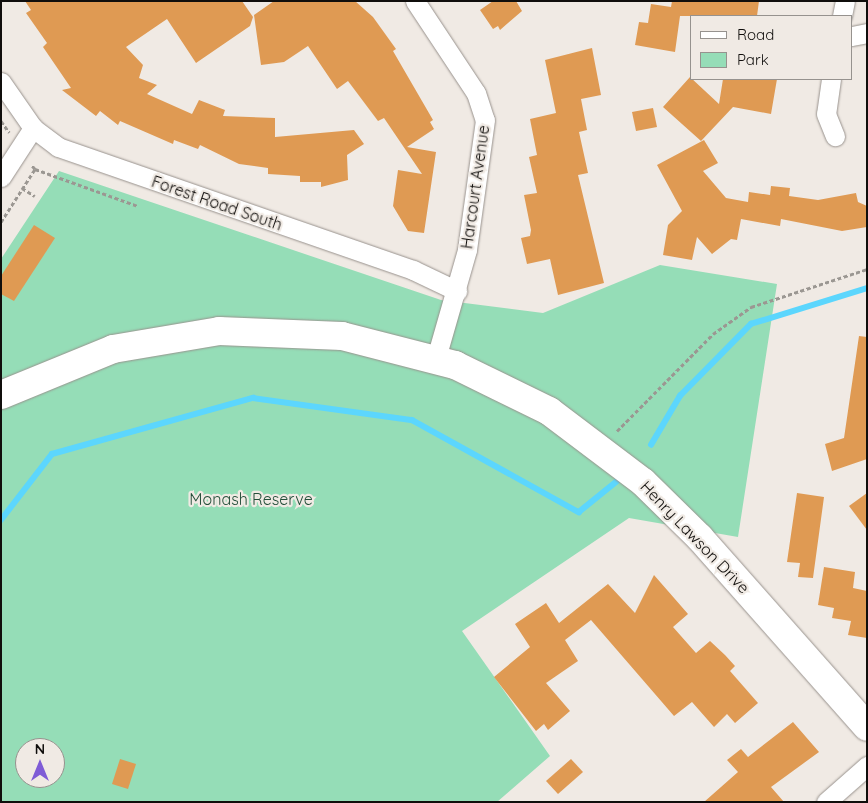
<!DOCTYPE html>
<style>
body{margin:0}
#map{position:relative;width:868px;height:803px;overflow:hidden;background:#f0eae4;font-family:Quicksand,sans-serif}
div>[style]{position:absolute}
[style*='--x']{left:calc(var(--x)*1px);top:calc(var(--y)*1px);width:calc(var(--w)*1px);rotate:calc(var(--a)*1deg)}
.green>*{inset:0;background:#95ddb7}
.stream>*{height:5.5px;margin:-2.75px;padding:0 2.75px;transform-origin:2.75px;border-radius:2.75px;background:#5cd6fd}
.building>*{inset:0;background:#df9a53}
.path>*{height:3px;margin-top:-1.5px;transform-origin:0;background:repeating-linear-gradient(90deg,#9b9792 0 4px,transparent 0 6.5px)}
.roads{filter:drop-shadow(0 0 1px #98928d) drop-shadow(0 0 1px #98928d)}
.minor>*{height:19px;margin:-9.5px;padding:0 9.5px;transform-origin:9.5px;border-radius:9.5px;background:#fff}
.secondary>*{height:28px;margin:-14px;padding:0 14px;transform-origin:14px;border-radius:14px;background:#fff}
span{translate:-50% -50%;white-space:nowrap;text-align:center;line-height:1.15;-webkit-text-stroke:4.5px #f0eae4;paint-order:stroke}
.street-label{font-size:16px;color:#100e0c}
.park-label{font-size:16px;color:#244f3a}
.frame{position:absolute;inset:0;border:2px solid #100e0c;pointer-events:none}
.legend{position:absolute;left:690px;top:15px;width:162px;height:65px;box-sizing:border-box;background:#f0eae4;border:1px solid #96928e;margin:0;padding:6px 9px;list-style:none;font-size:15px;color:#100e0c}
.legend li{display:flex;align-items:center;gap:10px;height:25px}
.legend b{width:25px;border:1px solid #96928e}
.north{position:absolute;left:15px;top:738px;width:50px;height:50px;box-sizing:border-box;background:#f0eae4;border:1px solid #96928e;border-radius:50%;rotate:0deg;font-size:14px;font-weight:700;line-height:20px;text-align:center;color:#100e0c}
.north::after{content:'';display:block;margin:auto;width:18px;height:22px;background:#7f5cd6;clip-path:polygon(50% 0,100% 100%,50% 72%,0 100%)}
</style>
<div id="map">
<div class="green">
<i style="clip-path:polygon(evenodd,59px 171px,441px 300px,543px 313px,660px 265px,777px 284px,738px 537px,629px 518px,462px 631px,550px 756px,497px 802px,1px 802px,1px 259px,59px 171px,25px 748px,55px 748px,55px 778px,25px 778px,25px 748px)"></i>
</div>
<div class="stream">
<i style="--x:651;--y:445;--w:57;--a:-59.4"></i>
<i style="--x:680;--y:396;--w:101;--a:-45.4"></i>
<i style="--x:751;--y:324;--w:121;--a:-17.2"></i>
<i style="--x:1;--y:520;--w:83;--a:-52.3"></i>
<i style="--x:52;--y:454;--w:209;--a:-15.6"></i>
<i style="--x:253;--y:398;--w:161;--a:7.9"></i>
<i style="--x:412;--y:420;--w:191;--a:28.9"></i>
<i style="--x:579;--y:512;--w:48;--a:-39"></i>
</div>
<div class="building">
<i style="clip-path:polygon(25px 1px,242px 1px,253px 17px,250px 26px,196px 63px,167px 19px,126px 47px,143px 65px,139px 78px,157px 85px,147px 94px,192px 114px,199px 100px,225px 110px,223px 116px,275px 118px,275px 137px,354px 130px,364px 144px,347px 155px,348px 180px,321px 187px,321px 182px,300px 182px,300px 176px,268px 174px,268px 168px,239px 164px,200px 145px,198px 149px,174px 140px,173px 144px,120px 121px,118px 125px,100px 111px,96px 116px,62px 90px,71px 88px,43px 47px,47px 43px,26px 13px,31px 10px)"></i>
<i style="clip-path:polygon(274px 1px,355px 1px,373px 17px,396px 49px,393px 51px,433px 120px,430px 122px,434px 129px,407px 147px,436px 152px,424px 233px,408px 231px,393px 206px,398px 170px,422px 174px,384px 118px,378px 121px,348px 81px,337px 89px,308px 46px,284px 62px,261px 65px,254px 15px)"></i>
<i style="clip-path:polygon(493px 1px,516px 1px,522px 11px,500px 30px,498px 26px,493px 29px,480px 10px)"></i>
<i style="clip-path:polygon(672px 1px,759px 1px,757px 16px,680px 16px,675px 52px,635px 45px,639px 22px,648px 23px,651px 4px,671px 7px)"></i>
<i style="clip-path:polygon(592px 48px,601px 95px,581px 99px,587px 130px,579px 132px,588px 173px,578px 175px,604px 283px,558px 295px,550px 259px,527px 264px,521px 238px,530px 236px,531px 230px,524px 195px,537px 193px,529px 157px,537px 155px,530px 119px,556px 113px,545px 60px)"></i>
<i style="clip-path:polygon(690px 77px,719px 104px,723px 79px,777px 79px,771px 114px,733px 107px,701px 141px,663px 107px)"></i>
<i style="clip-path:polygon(653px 108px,657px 127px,636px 131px,632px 112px)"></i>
<i style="clip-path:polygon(704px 140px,718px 163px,703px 171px,726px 198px,748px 202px,749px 192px,770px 195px,771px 186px,790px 188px,789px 196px,818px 200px,856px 193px,858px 202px,867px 206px,867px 227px,842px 231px,781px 219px,780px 226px,741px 219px,737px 240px,731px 239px,712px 254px,697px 237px,692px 260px,663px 255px,668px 225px,682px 211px,657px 165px)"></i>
<i style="clip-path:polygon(34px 225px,55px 238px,14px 301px,1px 294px,1px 276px)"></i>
<i style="clip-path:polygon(859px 336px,867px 337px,867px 459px,832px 471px,825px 444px,844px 438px)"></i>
<i style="clip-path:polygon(797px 493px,824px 497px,813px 578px,798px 577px,800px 563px,787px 562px)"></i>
<i style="clip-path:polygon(867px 493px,867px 530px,849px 506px)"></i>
<i style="clip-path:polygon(824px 567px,855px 572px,853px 588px,867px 591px,867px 638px,848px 635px,851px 621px,832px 618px,834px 608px,818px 605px)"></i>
<i style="clip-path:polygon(654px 575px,688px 614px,673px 627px,696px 653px,710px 641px,725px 655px,735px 666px,730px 671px,758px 703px,735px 723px,727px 714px,714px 727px,692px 702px,674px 716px,591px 620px,565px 640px,578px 661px,546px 683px,570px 711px,548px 730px,544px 724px,536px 731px,494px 677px,530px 647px,515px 624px,546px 603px,559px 623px,608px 584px,635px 613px)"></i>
<i style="clip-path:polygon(793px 722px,819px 752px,771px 787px,784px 802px,704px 802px,738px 772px,727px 760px,741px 749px,748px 757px)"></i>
<i style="clip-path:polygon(120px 759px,136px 764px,128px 789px,112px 784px)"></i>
<i style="clip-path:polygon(571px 759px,583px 772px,558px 794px,546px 781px)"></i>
</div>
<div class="path">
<i style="--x:1;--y:121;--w:14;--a:54"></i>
<i style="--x:35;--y:169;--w:109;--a:19.8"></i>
<i style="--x:22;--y:188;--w:15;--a:32"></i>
<i style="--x:1;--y:222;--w:63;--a:-57.3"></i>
<i style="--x:35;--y:169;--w:6;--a:-129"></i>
<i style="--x:617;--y:431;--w:136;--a:-45.3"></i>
<i style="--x:713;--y:334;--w:47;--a:-35.4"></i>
<i style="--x:751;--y:307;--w:122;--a:-18.1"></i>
</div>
<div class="roads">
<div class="minor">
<i style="--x:415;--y:1;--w:110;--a:56.5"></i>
<i style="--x:476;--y:93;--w:28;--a:72"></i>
<i style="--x:485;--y:120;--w:131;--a:97.9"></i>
<i style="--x:467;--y:250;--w:112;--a:106"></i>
<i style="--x:842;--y:16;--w:15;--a:-79"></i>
<i style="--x:852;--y:36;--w:15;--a:-11"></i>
<i style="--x:831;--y:79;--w:35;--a:98"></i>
<i style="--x:826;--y:114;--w:24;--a:68"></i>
<i style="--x:1;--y:82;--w:56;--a:55.2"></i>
<i style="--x:33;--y:128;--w:31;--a:37"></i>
<i style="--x:58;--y:147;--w:376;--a:19.1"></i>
<i style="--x:413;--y:270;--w:49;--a:25.5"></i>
<i style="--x:1;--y:177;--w:59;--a:-56.9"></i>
<i style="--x:826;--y:802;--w:55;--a:-41.3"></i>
</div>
<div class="secondary">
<i style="--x:1;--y:395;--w:121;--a:-22.3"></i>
<i style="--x:113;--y:349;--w:108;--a:-9.6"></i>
<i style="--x:219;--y:331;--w:123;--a:2.3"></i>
<i style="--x:342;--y:336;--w:117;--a:14.4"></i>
<i style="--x:455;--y:365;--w:105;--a:26.1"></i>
<i style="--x:549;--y:411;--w:118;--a:37.1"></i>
<i style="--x:643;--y:482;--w:80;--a:44.5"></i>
<i style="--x:700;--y:538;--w:252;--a:48.5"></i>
</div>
</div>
<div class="street-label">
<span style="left:475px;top:187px;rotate:-82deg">Harcourt Avenue</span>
<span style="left:217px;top:203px;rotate:19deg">Forest Road South</span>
<span style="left:695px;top:537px;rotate:46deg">Henry Lawson Drive</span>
</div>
<div class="park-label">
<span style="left:251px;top:499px">Monash Reserve</span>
</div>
<div class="frame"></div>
<ul class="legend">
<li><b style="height:6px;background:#fff"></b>Road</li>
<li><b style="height:14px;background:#95ddb7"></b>Park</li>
</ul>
<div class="north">N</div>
</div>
